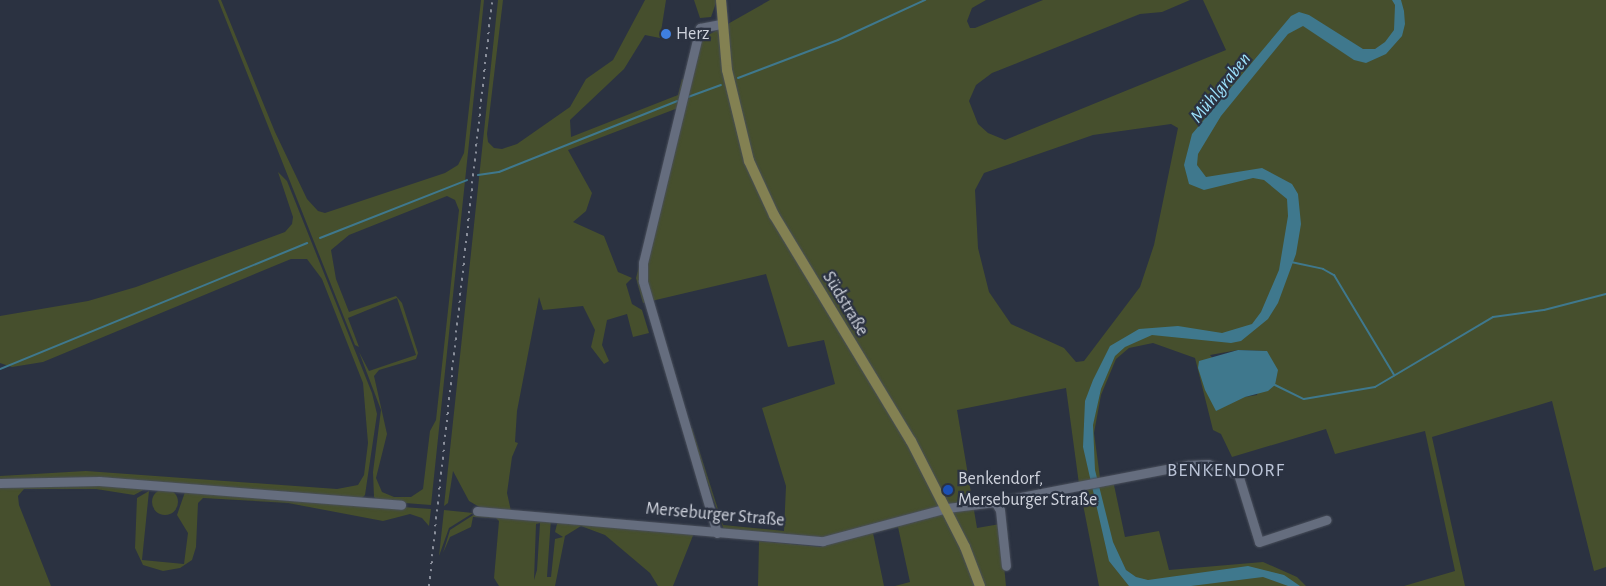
<!DOCTYPE html>
<meta charset="utf-8">
<style>
body{margin:0}
#map{position:relative;width:1606px;height:586px;overflow:hidden;background:#2b3241;font-family:"Alegreya Sans",sans-serif}
div>[style]{position:absolute}
[style*='--x']{left:calc(var(--x)*1px);top:calc(var(--y)*1px);width:calc(var(--w)*1px);rotate:calc(var(--a)*1deg)}
.green>*{inset:0;background:#464f2d}
.round{border-radius:50%}
.water>*{inset:0;background:#3f788d}
.stream>*{height:2px;margin:-1px;padding:0 1px;transform-origin:1px;border-radius:1px;background:#3f788d}
.roads{filter:drop-shadow(0 0 1px #484e5a) drop-shadow(0 0 1px #484e5a)}
.minor>*{height:9px;margin:-4.5px;padding:0 4.5px;transform-origin:4.5px;border-radius:4.5px;background:#656d7e}
.major>*{height:10px;margin:-5px;padding:0 5px;transform-origin:5px;border-radius:5px;background:#838152}
.rail>*{height:2px;margin-top:-1px;transform-origin:0;background:repeating-linear-gradient(90deg,#8a8f9b 0 2.5px,transparent 0 7.5px)}
.dots>*{width:14px;height:14px;translate:-50% -50%;box-sizing:border-box;border:2px solid #2b3241;border-radius:50%}
span{translate:-50% -50%;white-space:nowrap;text-align:center;line-height:1.15;-webkit-text-stroke:4.5px #2b3241;paint-order:stroke}
.poi-label{font-size:18px;color:#ced2dc}
.left{translate:0 -50%;text-align:left}
.street-label{font-size:18px;color:#ced2dc}
.water-label{font-size:19px;color:#9de2fd;font-style:italic}
.neighbourhood-label{font-size:19px;color:#bbc4d7;letter-spacing:1px}
</style>
<div id="map">
<div class="green">
<i style="clip-path:polygon(evenodd,218px 0,221px 0,275px 132px,307px 199px,318px 211px,325px 213px,445px 173px,458px 165px,464px 153px,481px 0,484px 0,431px 505px,378px 501px,374px 497px,373px 472px,381px 410px,359px 352px,369px 371px,416px 355px,397px 298px,348px 318px,359px 347px,355px 345px,218px 0,447px 196px,455px 200px,459px 210px,436px 420px,430px 431px,423px 489px,411px 497px,394px 497px,382px 492px,376px 478px,387px 434px,374px 376px,379px 370px,416px 359px,418px 353px,402px 303px,396px 296px,349px 312px,336px 279px,331px 250px,349px 235px,447px 196px)"></i>
<i style="clip-path:polygon(498px 0,503px 0,487px 134px,488px 142px,494px 148px,502px 149px,517px 144px,570px 107px,586px 79px,613px 60px,645px 0,666px 0,660px 38px,645px 35px,624px 69px,570px 120px,571px 137px,678px 95px,682px 79px,684px 80px,678px 108px,568px 150px,592px 193px,586px 211px,573px 222px,604px 236px,618px 272px,632px 278px,626px 284px,632px 304px,642px 310px,649px 333px,633px 337px,627px 314px,607px 320px,602px 345px,609px 361px,604px 364px,591px 347px,595px 330px,583px 306px,543px 310px,539px 297px,517px 411px,515px 442px,518px 443px,512px 457px,507px 493px,511px 511px,483px 509px,469px 501px,453px 471px,448px 503px,444px 506px)"></i>
<i style="clip-path:polygon(694px 0,717px 0,711px 17px,700px 18px)"></i>
<i style="clip-path:polygon(evenodd,770px 0,986px 0,972px 8px,967px 21px,970px 28px,975px 28px,1043px 0,1190px 0,1162px 12px,1140px 14px,992px 73px,976px 85px,969px 101px,978px 124px,988px 133px,1005px 140px,1226px 50px,1203px 0,1606px 0,1606px 567px,1594px 571px,1552px 401px,1432px 437px,1465px 586px,1404px 586px,1455px 571px,1425px 431px,1335px 454px,1326px 429px,1232px 457px,1221px 434px,1213px 430px,1195px 358px,1153px 343px,1129px 348px,1116px 359px,1101px 395px,1094px 433px,1101px 485px,1114px 485px,1125px 537px,1159px 531px,1169px 570px,1263px 562px,1297px 577px,1306px 586px,1099px 586px,1079px 484px,1066px 388px,957px 410px,977px 528px,1000px 524px,1006px 586px,895px 586px,910px 582px,898px 527px,873px 533px,884px 586px,758px 586px,759px 541px,821px 547px,830px 536px,816px 538px,724px 530px,689px 428px,692px 428px,723px 525px,784px 531px,786px 486px,762px 408px,835px 384px,824px 340px,788px 347px,766px 274px,643px 303px,636px 278px,700px 44px,703px 38px,770px 0,1171px 124px,1178px 128px,1154px 245px,1140px 287px,1084px 361px,1076px 362px,1064px 348px,1011px 324px,989px 292px,978px 248px,975px 190px,984px 173px,1093px 135px,1171px 124px,770px 0,1238px 350px,1267px 351px,1257px 395px,1245px 397px,1210px 355px,1238px 350px)"></i>
<i style="clip-path:polygon(278px 172px,287px 181px,372px 393px,377px 414px,365px 495px,362px 498px,155px 482px,0 481px,0 476px,86px 471px,337px 489px,358px 485px,364px 475px,368px 443px,363px 383px,322px 279px,307px 259px,291px 259px,43px 362px,12px 367px,0 363px,0 316px,88px 301px,136px 287px,285px 232px,292px 224px,293px 217px)"></i>
<i style="clip-path:polygon(92px 483px,147px 488px,134px 495px,96px 489px,24px 489px,18px 496px,19px 505px,51px 586px,0 586px,0 487px)"></i>
<i class="round" style="left:152px;top:489px;width:26px;height:26px"></i>
<i style="clip-path:polygon(149px 491px,142px 560px,184px 564px,188px 533px,177px 515px,185px 492px,431px 509px,429px 526px,422px 518px,410px 514px,383px 521px,288px 503px,203px 498px,198px 503px,196px 547px,192px 560px,180px 568px,163px 571px,143px 565px,135px 548px,137px 498px)"></i>
<i style="clip-path:polygon(444px 510px,473px 513px,449px 528px,439px 556px)"></i>
<i style="clip-path:polygon(evenodd,475px 514px,551px 518px,547px 577px,551px 577px,555px 539px,563px 537px,555px 532px,558px 520px,694px 531px,713px 536px,694px 533px,673px 586px,658px 586px,650px 573px,605px 535px,581px 526px,565px 536px,555px 586px,499px 586px,494px 578px,499px 521px,496px 518px,473px 517px,471px 527px,450px 537px,443px 553px,450px 530px,475px 514px,540px 523px,537px 570px,534px 580px,536px 524px,540px 523px)"></i>
</div>
<div class="water">
<i style="clip-path:polygon(1392px 0,1401px 0,1404px 11px,1405px 24px,1402px 36px,1386px 54px,1366px 63px,1354px 60px,1303px 26px,1288px 34px,1221px 116px,1198px 154px,1197px 165px,1206px 177px,1262px 168px,1292px 184px,1298px 194px,1301px 224px,1296px 254px,1278px 303px,1268px 319px,1241px 341px,1231px 343px,1152px 335px,1125px 347px,1115px 356px,1101px 389px,1093px 425px,1095px 470px,1113px 542px,1126px 570px,1136px 577px,1148px 580px,1248px 566px,1284px 575px,1300px 586px,1288px 586px,1263px 577px,1191px 586px,1129px 586px,1109px 561px,1083px 447px,1085px 401px,1093px 380px,1110px 346px,1139px 329px,1178px 326px,1222px 333px,1252px 324px,1261px 312px,1279px 270px,1288px 216px,1287px 199px,1264px 180px,1253px 178px,1204px 190px,1189px 184px,1184px 165px,1192px 134px,1291px 16px,1299px 12px,1309px 15px,1363px 49px,1375px 49px,1385px 42px,1394px 30px,1395px 5px)"></i>
<i style="clip-path:polygon(1238px 350px,1267px 351px,1278px 370px,1275px 385px,1268px 391px,1245px 397px,1216px 411px,1205px 390px,1198px 368px,1199px 361px)"></i>
</div>
<div class="stream">
<i style="--x:738;--y:78;--w:107;--a:-20.8"></i>
<i style="--x:838;--y:40;--w:96;--a:-24.7"></i>
<i style="--x:688;--y:97;--w:35;--a:-20"></i>
<i style="--x:478;--y:175;--w:21;--a:-8"></i>
<i style="--x:499;--y:172;--w:192;--a:-21.7"></i>
<i style="--x:320;--y:238;--w:158;--a:-21.5"></i>
<i style="--x:1291;--y:262;--w:33;--a:12"></i>
<i style="--x:1323;--y:269;--w:13;--a:29"></i>
<i style="--x:1334;--y:275;--w:117;--a:59"></i>
<i style="--x:0;--y:369;--w:332;--a:-22.3"></i>
<i style="--x:1275;--y:385;--w:32;--a:26"></i>
<i style="--x:1304;--y:399;--w:72;--a:-9.6"></i>
<i style="--x:1375;--y:387;--w:137;--a:-30.7"></i>
<i style="--x:1493;--y:317;--w:51;--a:-7.8"></i>
<i style="--x:1544;--y:310;--w:64;--a:-14.5"></i>
</div>
<div class="roads">
<div class="minor">
<i style="--x:0;--y:483;--w:99;--a:-1.2"></i>
<i style="--x:99;--y:481;--w:303;--a:4.5"></i>
<i style="--x:995;--y:502;--w:9;--a:58"></i>
<i style="--x:1000;--y:510;--w:56;--a:83.9"></i>
<i style="--x:477;--y:511;--w:347;--a:5"></i>
<i style="--x:823;--y:541;--w:128;--a:-14.9"></i>
<i style="--x:947;--y:508;--w:48;--a:-7.1"></i>
<i style="--x:995;--y:502;--w:197;--a:-10.9"></i>
<i style="--x:1188;--y:465;--w:20;--a:-3"></i>
<i style="--x:1208;--y:464;--w:32;--a:18"></i>
<i style="--x:1238;--y:474;--w:71;--a:72.8"></i>
<i style="--x:1259;--y:542;--w:71;--a:-18.2"></i>
<i style="--x:717;--y:533;--w:263;--a:-106.4"></i>
<i style="--x:643;--y:281;--w:18;--a:-90"></i>
<i style="--x:643;--y:263;--w:242;--a:-76.4"></i>
<i style="--x:700;--y:28;--w:21;--a:-11"></i>
</div>
<div class="major">
<i style="--x:721;--y:0;--w:70;--a:85.1"></i>
<i style="--x:727;--y:70;--w:94;--a:76.4"></i>
<i style="--x:749;--y:161;--w:60;--a:65.2"></i>
<i style="--x:774;--y:215;--w:264;--a:58.8"></i>
<i style="--x:911;--y:441;--w:119;--a:63"></i>
<i style="--x:965;--y:547;--w:42;--a:69"></i>
</div>
</div>
<div class="rail">
<i style="--x:429;--y:586;--w:589;--a:-83.86"></i>
</div>
<div class="dots">
<i style="left:666px;top:34px;background:#3f7fe0"></i>
<i style="left:948px;top:490px;background:#1a4fb4"></i>
</div>
<div class="poi-label">
<span class="left" style="left:676px;top:34px">Herz</span>
<span class="left" style="left:958px;top:490px">Benkendorf,<br>Merseburger Straße</span>
</div>
<div class="street-label">
<span style="left:845px;top:304px;rotate:59deg">Südstraße</span>
<span style="left:715px;top:515px;rotate:5deg">Merseburger Straße</span>
</div>
<div class="water-label">
<span style="left:1221px;top:88px;rotate:-51deg">Mühlgraben</span>
</div>
<div class="neighbourhood-label">
<span style="left:1226px;top:471px">BENKENDORF</span>
</div>
</div>
